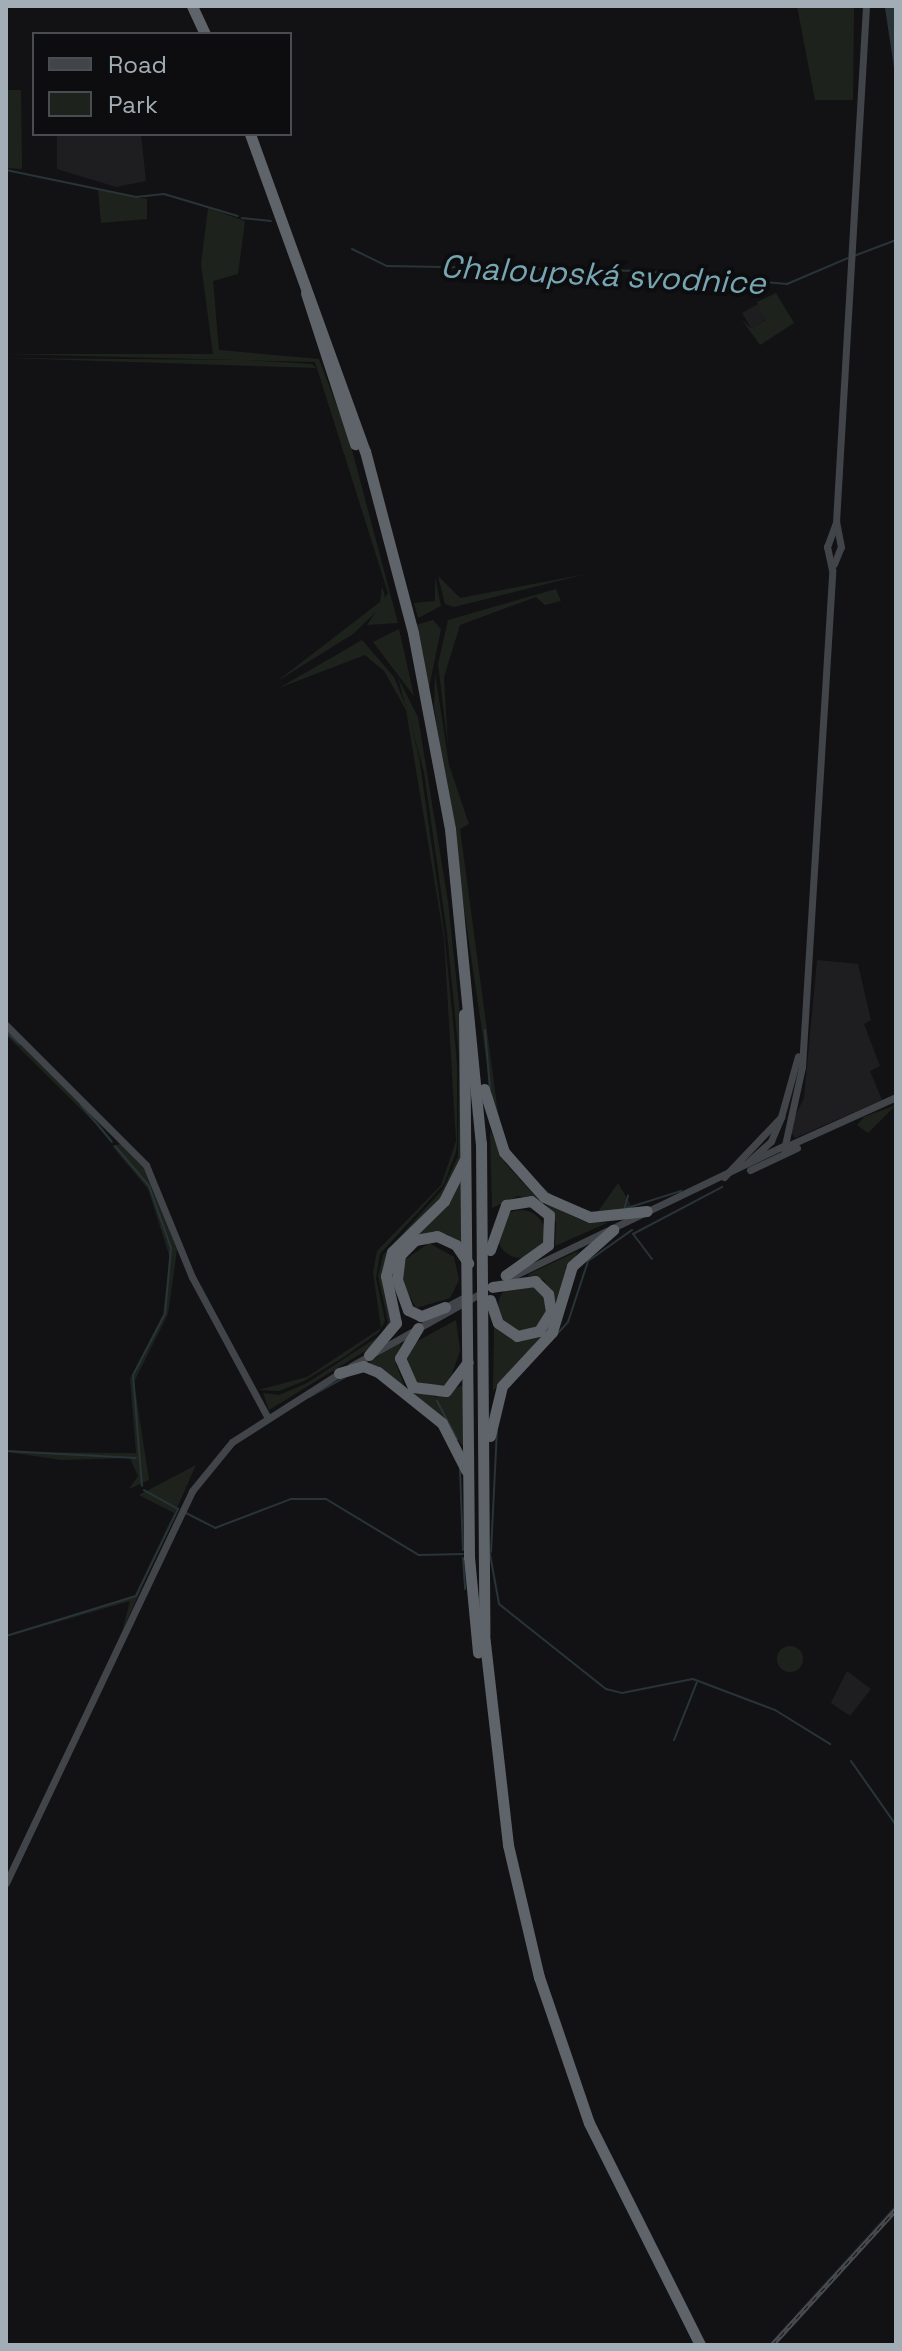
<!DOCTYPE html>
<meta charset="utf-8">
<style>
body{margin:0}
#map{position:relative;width:902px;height:2351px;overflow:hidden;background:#121214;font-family:"Space Grotesk",sans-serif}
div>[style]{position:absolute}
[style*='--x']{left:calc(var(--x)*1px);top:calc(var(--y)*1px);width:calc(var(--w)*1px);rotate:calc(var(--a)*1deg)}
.built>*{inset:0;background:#1e1e21}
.green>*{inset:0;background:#1d231c}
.round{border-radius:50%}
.water>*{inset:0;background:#283438}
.stream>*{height:2px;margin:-1px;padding:0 1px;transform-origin:1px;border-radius:1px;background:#283438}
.secondary>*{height:7px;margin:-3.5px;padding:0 3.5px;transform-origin:3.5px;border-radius:3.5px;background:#414549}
.highway>*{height:11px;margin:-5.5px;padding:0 5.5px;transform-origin:5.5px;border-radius:5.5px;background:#5f646a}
.rail>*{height:5px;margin-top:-2.5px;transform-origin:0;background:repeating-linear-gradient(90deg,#0d0d0f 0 6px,#484c50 0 12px);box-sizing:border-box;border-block:2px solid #484c50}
span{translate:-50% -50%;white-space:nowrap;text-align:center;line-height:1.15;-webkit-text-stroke:8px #0d0d0f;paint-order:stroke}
.water-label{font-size:32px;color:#77a5b2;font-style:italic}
.frame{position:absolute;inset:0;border:8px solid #a3adb5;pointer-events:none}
.legend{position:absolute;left:32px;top:32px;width:260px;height:104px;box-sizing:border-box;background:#0d0d0f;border:2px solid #494d51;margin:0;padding:10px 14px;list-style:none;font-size:24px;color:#a3adb5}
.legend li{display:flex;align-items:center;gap:16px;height:40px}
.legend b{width:40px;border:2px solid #494d51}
</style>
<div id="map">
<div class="built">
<i style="clip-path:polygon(57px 134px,141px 134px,146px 181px,116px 187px,57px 169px)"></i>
<i style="clip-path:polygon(758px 304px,767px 319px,751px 328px,742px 313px)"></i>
<i style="clip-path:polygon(817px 960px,858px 964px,871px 1020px,864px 1024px,880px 1066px,870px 1071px,882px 1100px,795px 1138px,789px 1129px,804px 1098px)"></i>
<i style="clip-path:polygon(847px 1671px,871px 1689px,850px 1716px,831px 1703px)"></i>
<i style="clip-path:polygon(896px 2204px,896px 2213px,776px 2345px,768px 2345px)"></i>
</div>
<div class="green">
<i style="clip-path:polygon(797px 6px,854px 6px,853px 100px,815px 100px)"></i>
<i style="clip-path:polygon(6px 90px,21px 90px,22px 169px,6px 168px)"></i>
<i style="clip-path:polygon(98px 190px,147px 199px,147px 219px,101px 223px)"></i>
<i style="clip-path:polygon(208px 208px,245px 221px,238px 274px,213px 281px,219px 350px,319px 359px,348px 435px,398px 623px,367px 625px,388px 593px,315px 362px,6px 354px,213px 354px,201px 264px)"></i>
<i style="clip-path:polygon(776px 293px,794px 323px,760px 345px,742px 320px,751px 328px,766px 320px,757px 302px)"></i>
<i style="clip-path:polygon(6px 358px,247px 360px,312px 364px,316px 368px)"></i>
<i style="clip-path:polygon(586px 574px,454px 607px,445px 604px,438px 576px,460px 598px)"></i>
<i style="clip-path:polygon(435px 577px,441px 606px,418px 618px,414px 603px,435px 601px)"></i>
<i style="clip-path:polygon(382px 587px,385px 596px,382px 606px,353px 634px,276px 682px,380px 602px)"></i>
<i style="clip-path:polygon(556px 589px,561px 601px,545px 605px,536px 597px,460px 625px,444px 677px,448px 746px,438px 664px,448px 620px)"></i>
<i style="clip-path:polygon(433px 620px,441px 629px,429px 688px,415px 625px)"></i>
<i style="clip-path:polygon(399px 629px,414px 696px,373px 642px)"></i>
<i style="clip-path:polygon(362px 640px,394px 677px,407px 709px,419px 757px,444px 931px,456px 1052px,457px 1067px,457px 1144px,456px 1152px,444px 1184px,380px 1254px,376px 1278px,385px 1321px,379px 1332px,344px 1357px,304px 1381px,279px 1391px,258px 1390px,307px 1377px,381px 1328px,373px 1272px,377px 1251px,441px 1185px,456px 1141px,444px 938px,406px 710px,384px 671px,365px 655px,279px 688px)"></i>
<i style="clip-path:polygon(435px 673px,449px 765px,469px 824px,460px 829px,501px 1135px,523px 1171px,560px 1201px,597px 1213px,618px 1183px,631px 1205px,623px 1211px,593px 1216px,551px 1199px,516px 1167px,497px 1132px,434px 706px)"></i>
<i style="clip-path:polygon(398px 678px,418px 717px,448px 902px,460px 1014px,463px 1150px,453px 1185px,389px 1253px,393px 1315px,383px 1340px,269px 1410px,263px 1393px,279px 1395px,307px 1383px,382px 1334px,388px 1322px,378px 1276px,383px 1255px,443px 1189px,458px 1156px,459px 1056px,447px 933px,424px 772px)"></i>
<i style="clip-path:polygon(6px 1028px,64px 1081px,114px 1142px,6px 1035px)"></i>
<i style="clip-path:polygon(896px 1105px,868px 1133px,857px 1125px,864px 1117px)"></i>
<i style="clip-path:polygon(490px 1130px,505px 1163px,539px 1200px,518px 1196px,492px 1208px)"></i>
<i style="clip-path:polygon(121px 1144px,145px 1167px,177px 1250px,168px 1314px,134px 1382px,149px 1480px,129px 1489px,138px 1476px,130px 1458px,62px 1460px,6px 1452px,136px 1453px,130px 1379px,163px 1314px,170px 1258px,148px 1189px,112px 1146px)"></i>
<i style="clip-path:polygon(465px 1171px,466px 1249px,447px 1234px,418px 1234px,449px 1201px)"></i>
<i style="clip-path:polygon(546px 1204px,581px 1220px,607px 1223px,555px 1246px,556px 1223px)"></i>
<i class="round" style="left:497px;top:1210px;width:48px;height:48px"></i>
<i style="clip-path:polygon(429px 1243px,454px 1257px,459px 1280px,450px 1298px,416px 1308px,401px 1280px,403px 1261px)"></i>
<i style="clip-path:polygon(578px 1251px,556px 1301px,544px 1280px,527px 1275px)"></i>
<i class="round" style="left:498px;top:1283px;width:48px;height:48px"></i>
<i style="clip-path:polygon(456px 1320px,460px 1351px,448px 1385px,415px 1385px,404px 1361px,414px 1343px)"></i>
<i style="clip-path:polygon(494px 1327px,518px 1342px,543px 1334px,493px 1391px)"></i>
<i style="clip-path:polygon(401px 1342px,396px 1364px,405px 1388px,436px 1397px,463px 1385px,465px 1449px,443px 1420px,369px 1362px)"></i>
<i style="clip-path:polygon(196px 1465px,122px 1632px,130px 1601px,6px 1637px,135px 1595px,174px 1513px,139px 1495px)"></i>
<i class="round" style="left:777px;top:1646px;width:26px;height:26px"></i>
</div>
<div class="water">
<i style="clip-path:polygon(896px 6px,896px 81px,885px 8px)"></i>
</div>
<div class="stream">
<i style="--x:6;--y:170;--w:133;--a:11.7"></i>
<i style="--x:136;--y:197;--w:28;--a:-6"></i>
<i style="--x:164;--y:194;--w:77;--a:16.6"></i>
<i style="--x:242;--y:218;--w:29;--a:6"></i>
<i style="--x:352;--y:249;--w:39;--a:26"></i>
<i style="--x:387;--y:266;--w:255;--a:1.1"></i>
<i style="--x:642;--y:271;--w:146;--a:5.1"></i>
<i style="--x:787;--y:284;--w:66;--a:-23.1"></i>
<i style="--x:854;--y:256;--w:45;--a:-20.9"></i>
<i style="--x:485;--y:1030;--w:59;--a:85.2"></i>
<i style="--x:6;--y:1032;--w:18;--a:41"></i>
<i style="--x:81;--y:1105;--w:48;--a:50"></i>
<i style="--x:115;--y:1146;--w:52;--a:49.6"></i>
<i style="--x:149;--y:1186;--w:66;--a:70.5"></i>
<i style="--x:171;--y:1248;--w:66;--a:95.2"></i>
<i style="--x:165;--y:1314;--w:69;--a:117.7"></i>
<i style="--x:133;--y:1375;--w:111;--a:85.4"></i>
<i style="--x:627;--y:1208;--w:57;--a:-17.5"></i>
<i style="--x:624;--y:1210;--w:15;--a:-74"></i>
<i style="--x:652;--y:1259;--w:31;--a:-127"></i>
<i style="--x:633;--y:1234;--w:101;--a:-27.8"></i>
<i style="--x:543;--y:1349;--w:37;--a:-47"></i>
<i style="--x:568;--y:1322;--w:64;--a:-71.8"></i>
<i style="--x:588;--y:1261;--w:54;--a:-35.2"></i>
<i style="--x:309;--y:1397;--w:46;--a:-28.8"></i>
<i style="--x:437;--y:1401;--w:43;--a:62.2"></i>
<i style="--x:6;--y:1451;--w:130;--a:3.1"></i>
<i style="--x:460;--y:1469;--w:81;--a:87.9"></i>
<i style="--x:186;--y:1513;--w:33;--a:27"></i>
<i style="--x:215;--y:1528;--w:81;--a:-20.9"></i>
<i style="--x:291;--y:1499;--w:35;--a:0"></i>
<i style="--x:326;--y:1499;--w:109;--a:31.1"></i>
<i style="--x:419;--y:1555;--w:44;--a:-1.3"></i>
<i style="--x:491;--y:1552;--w:121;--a:-87.2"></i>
<i style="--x:490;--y:1554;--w:51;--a:79.8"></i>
<i style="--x:499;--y:1604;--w:137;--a:38.5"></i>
<i style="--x:606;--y:1689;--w:16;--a:14"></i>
<i style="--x:622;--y:1693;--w:72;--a:-11.2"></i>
<i style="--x:693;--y:1679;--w:88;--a:20.7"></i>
<i style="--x:775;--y:1710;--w:65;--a:31.7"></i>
<i style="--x:463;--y:1558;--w:31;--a:86"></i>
<i style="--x:6;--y:1636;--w:136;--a:-17.1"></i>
<i style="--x:136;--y:1596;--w:97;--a:-64.2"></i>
<i style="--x:178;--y:1509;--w:39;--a:-151"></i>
<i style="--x:674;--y:1740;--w:62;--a:-68.4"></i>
<i style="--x:851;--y:1761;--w:78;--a:54.9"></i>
</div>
<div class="secondary">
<i style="--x:834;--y:564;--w:18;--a:-68"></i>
<i style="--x:841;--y:547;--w:25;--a:-101"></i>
<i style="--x:836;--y:522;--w:517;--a:-86.67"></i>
<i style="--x:6;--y:1025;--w:198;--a:45"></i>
<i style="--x:146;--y:1165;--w:121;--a:67.7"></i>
<i style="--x:192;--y:1277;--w:158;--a:61.7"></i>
<i style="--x:783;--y:1148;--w:124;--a:-24.3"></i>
<i style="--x:748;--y:1162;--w:31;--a:-42"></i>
<i style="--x:771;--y:1141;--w:26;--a:-67"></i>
<i style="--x:750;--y:1170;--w:52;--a:-25.1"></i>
<i style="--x:724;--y:1177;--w:83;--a:-46.5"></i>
<i style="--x:781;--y:1117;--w:63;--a:-74.4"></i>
<i style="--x:511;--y:1277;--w:304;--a:-25.7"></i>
<i style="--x:785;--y:1145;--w:80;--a:-77.7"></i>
<i style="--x:802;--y:1067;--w:498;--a:-86.5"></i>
<i style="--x:832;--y:570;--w:24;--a:-102"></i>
<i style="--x:827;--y:547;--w:27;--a:-70"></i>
<i style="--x:442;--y:1309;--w:27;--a:-28"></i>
<i style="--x:351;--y:1366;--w:151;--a:-29.3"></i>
<i style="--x:6;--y:1883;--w:434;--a:-64.6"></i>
<i style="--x:192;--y:1491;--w:63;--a:-50.8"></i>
<i style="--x:232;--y:1442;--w:128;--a:-32.6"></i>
</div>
<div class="highway">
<i style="--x:192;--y:6;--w:31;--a:65"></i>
<i style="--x:250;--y:134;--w:337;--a:70.1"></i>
<i style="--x:365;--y:451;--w:188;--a:75.2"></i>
<i style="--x:413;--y:633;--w:199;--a:79.3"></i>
<i style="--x:450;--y:829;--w:316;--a:84.4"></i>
<i style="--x:481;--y:1143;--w:491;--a:89.6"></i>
<i style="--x:484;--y:1634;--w:212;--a:83.5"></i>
<i style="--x:508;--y:1845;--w:136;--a:76.8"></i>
<i style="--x:539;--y:1977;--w:154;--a:71.1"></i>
<i style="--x:589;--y:2123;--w:248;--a:63.4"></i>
<i style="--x:306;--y:293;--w:159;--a:72"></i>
<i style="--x:464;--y:1014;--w:543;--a:89.47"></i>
<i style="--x:469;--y:1557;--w:96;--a:84.6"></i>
<i style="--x:484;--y:1089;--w:66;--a:72.4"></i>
<i style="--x:504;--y:1152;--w:60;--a:48.4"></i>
<i style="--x:544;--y:1197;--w:50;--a:23.5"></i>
<i style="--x:590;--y:1217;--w:57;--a:-6"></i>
<i style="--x:490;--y:1250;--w:48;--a:-70.4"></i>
<i style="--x:506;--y:1205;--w:25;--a:-9"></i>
<i style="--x:531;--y:1201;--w:23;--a:38"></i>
<i style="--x:549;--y:1215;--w:30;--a:92"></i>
<i style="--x:548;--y:1245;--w:52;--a:144.5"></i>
<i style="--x:490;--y:1300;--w:24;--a:71"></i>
<i style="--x:498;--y:1323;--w:23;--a:34"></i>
<i style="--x:517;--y:1336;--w:23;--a:-13"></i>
<i style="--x:539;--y:1331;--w:22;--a:-58"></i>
<i style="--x:551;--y:1312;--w:18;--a:-99"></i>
<i style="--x:548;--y:1294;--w:18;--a:-135"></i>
<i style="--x:535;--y:1281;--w:43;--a:172.1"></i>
<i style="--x:445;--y:1307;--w:26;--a:159"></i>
<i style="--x:421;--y:1316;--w:14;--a:-155"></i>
<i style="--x:408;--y:1310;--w:33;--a:-110"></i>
<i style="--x:397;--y:1279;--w:24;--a:-83"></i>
<i style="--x:400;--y:1255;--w:21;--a:-45"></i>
<i style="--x:415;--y:1240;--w:22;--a:-10"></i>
<i style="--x:437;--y:1236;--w:21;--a:25"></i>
<i style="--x:456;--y:1245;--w:22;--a:56"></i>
<i style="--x:418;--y:1328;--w:35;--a:121"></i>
<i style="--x:400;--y:1358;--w:32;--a:66"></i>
<i style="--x:413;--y:1387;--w:33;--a:7"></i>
<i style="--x:446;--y:1391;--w:36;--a:-53"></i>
<i style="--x:369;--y:1355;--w:42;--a:-49.8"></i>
<i style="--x:396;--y:1323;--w:48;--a:-102"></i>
<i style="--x:386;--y:1276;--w:25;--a:-76"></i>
<i style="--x:392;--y:1252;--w:73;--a:-44.4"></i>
<i style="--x:444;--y:1201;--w:45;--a:-63.4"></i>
<i style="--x:339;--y:1373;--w:25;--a:-16"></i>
<i style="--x:363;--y:1366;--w:16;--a:22"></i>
<i style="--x:378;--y:1372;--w:82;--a:38.6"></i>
<i style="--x:442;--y:1423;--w:53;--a:62.9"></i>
<i style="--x:490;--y:1436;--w:51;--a:-76.5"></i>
<i style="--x:502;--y:1386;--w:74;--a:-47.2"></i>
<i style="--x:552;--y:1332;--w:69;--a:-73.1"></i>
<i style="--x:572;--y:1266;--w:55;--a:-41.3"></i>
</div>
<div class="rail">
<i style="--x:772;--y:2345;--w:184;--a:-47.6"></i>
</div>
<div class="water-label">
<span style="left:603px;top:275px;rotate:3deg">Chaloupská svodnice</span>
</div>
<div class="frame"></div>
<ul class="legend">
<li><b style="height:10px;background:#414549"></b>Road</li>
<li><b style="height:22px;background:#1d231c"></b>Park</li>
</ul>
</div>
